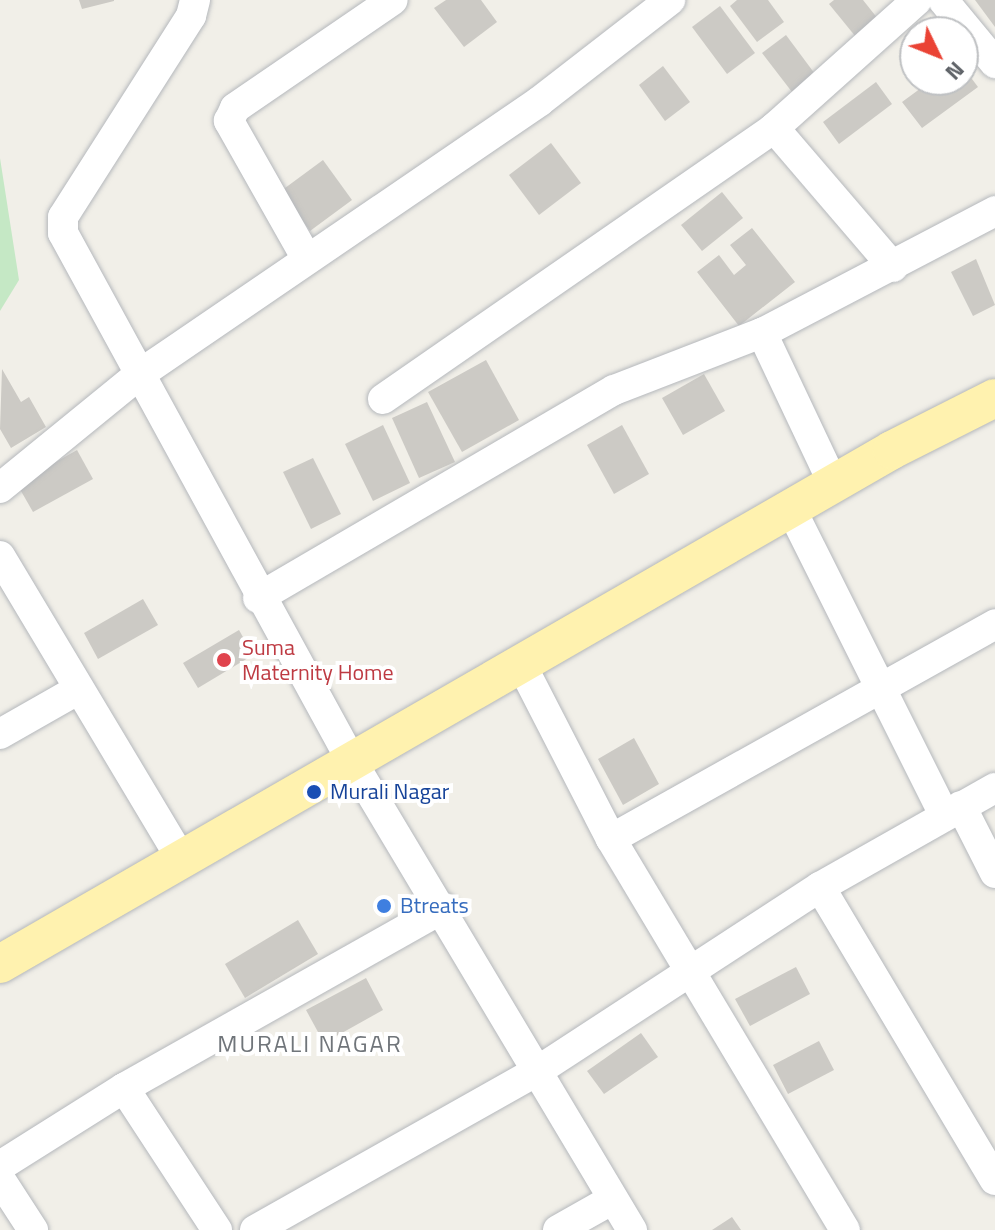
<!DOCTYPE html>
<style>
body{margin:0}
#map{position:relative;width:995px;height:1230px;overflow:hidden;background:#f1efe8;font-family:"Titillium Web",sans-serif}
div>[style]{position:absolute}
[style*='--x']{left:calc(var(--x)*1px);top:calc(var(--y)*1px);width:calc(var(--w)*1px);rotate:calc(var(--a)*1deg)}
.green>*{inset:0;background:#c5e8c5}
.building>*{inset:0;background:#cccac5}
.roads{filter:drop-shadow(0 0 2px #b5b8bc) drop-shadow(0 0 2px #b5b8bc)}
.minor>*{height:30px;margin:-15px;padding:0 15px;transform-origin:15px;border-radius:15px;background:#fff}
.major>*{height:38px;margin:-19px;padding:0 19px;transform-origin:19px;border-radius:19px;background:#fff2af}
.dots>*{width:22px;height:22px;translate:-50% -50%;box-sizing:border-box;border:4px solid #fff;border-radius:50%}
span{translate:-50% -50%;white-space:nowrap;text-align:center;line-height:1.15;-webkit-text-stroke:8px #fff;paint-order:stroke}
.health-label{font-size:22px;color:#be3a42}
.left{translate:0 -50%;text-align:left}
.transit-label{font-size:22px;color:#164399}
.shop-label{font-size:22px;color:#366cbe}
.neighbourhood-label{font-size:24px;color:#70757a;letter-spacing:2px}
.north{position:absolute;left:899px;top:16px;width:80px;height:80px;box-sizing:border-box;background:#fff;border:2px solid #bfc1c3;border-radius:50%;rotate:133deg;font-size:22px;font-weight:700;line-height:32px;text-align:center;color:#5f6368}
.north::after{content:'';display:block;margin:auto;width:28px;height:36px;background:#ea4335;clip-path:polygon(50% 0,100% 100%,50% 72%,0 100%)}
</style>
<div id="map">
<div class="green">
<i style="clip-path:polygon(0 158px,19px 280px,0 311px)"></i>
</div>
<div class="building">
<i style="clip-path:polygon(79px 0,114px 0,114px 1px,82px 9px)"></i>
<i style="clip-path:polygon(446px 0,481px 0,497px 22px,464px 47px,434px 8px)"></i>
<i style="clip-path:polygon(737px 0,768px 0,784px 22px,757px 42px,730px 6px)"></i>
<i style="clip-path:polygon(834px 0,863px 0,882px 24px,860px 42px,829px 4px)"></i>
<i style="clip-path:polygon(975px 0,995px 0,995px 27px)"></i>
<i style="clip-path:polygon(720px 6px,755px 53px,727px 74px,692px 27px)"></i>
<i style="clip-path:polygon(786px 35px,815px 74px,792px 92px,762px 53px)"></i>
<i style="clip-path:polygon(663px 66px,690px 102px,665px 121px,639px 85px)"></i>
<i style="clip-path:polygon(963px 67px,978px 87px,922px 128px,902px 102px,932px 80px,963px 80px)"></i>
<i style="clip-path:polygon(876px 82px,892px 104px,839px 144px,823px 122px)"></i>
<i style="clip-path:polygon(551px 143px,581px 183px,539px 215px,509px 175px)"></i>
<i style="clip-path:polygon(323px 160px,352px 200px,310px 231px,281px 191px)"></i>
<i style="clip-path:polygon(722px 192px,743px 218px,702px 251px,681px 225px)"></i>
<i style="clip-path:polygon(752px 228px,795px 282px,739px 326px,697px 272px,719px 255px,734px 275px,746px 265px,730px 245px)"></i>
<i style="clip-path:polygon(976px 259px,995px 305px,973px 316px,951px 272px)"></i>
<i style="clip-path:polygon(486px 360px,519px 420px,462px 452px,428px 392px)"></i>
<i style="clip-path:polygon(2px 369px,21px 402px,29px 397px,46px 427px,11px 448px,0 429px)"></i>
<i style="clip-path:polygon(704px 374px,725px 411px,683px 435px,662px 398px)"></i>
<i style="clip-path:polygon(427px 402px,455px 462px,419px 478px,392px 418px)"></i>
<i style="clip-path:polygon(383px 425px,410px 483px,373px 501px,345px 444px)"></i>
<i style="clip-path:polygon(622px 425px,649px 474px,614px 494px,587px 445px)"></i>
<i style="clip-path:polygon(77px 450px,93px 479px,33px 512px,17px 484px)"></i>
<i style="clip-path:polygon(313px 458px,341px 514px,311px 529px,283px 472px)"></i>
<i style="clip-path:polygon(143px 599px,158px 625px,98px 659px,84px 633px)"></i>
<i style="clip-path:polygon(239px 630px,253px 655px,198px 688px,183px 663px)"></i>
<i style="clip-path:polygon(634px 738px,659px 784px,623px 805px,598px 759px)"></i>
<i style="clip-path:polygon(298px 920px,318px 954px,245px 998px,225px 964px)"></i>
<i style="clip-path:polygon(796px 967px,810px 994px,750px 1026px,735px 999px)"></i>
<i style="clip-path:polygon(366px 978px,383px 1010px,324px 1043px,306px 1010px)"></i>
<i style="clip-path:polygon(641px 1033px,658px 1057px,604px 1094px,587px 1071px)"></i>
<i style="clip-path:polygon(819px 1041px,834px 1070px,788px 1094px,773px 1065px)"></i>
<i style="clip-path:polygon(732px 1217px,741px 1230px,712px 1230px)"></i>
</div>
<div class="roads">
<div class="minor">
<i style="--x:195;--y:0;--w:16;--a:104"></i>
<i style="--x:191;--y:16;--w:238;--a:122.5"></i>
<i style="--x:63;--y:217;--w:16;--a:90"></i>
<i style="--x:63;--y:233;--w:601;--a:61.34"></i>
<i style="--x:351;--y:760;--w:548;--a:59.13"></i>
<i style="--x:943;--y:0;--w:82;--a:50.5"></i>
<i style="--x:774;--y:128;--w:183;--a:49.4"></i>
<i style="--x:307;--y:259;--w:159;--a:-119.5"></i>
<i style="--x:229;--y:121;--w:14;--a:-65"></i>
<i style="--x:235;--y:108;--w:191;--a:-34.4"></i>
<i style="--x:762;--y:333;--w:168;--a:64.7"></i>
<i style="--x:383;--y:399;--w:476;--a:-34.7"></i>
<i style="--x:774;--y:128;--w:192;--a:-41.8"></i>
<i style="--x:0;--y:488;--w:181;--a:-39.2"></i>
<i style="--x:140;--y:374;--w:484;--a:-34.3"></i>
<i style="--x:540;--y:101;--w:165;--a:-37.8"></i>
<i style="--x:792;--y:511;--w:340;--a:63.4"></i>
<i style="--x:0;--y:556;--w:351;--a:59.1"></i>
<i style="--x:258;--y:598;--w:412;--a:-30.3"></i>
<i style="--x:614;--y:390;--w:159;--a:-21.1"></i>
<i style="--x:762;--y:333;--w:263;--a:-27.6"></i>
<i style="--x:521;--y:664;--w:197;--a:62.8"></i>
<i style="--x:0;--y:734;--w:91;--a:-29.7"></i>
<i style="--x:961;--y:806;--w:75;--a:63.1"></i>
<i style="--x:820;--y:887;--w:341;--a:59.2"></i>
<i style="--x:124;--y:1088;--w:170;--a:56.8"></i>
<i style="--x:0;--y:1166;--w:146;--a:-32.2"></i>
<i style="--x:124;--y:1088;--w:367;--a:-29.4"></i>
<i style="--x:0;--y:1179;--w:61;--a:57.1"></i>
<i style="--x:255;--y:1230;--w:326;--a:-29.4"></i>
<i style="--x:539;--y:1070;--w:335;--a:-33.1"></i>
<i style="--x:820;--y:887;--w:201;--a:-29.5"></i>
<i style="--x:558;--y:1230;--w:63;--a:-29.4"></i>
<i style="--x:845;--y:1230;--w:456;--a:-120.9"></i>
<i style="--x:611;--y:839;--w:440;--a:-29.2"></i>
</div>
<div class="major">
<i style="--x:0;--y:964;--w:1029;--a:-29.95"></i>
<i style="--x:892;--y:450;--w:115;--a:-26.8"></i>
</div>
</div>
<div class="dots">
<i style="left:224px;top:660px;background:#e0444e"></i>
<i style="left:314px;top:792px;background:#1a4fb4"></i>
<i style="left:384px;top:906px;background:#3f7fe0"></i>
</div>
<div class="health-label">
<span class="left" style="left:242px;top:660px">Suma<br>Maternity Home</span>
</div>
<div class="transit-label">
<span class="left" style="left:330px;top:792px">Murali Nagar</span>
</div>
<div class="shop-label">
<span class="left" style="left:400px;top:906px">Btreats</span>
</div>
<div class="neighbourhood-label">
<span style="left:310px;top:1044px">MURALI NAGAR</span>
</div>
<div class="north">N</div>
</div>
